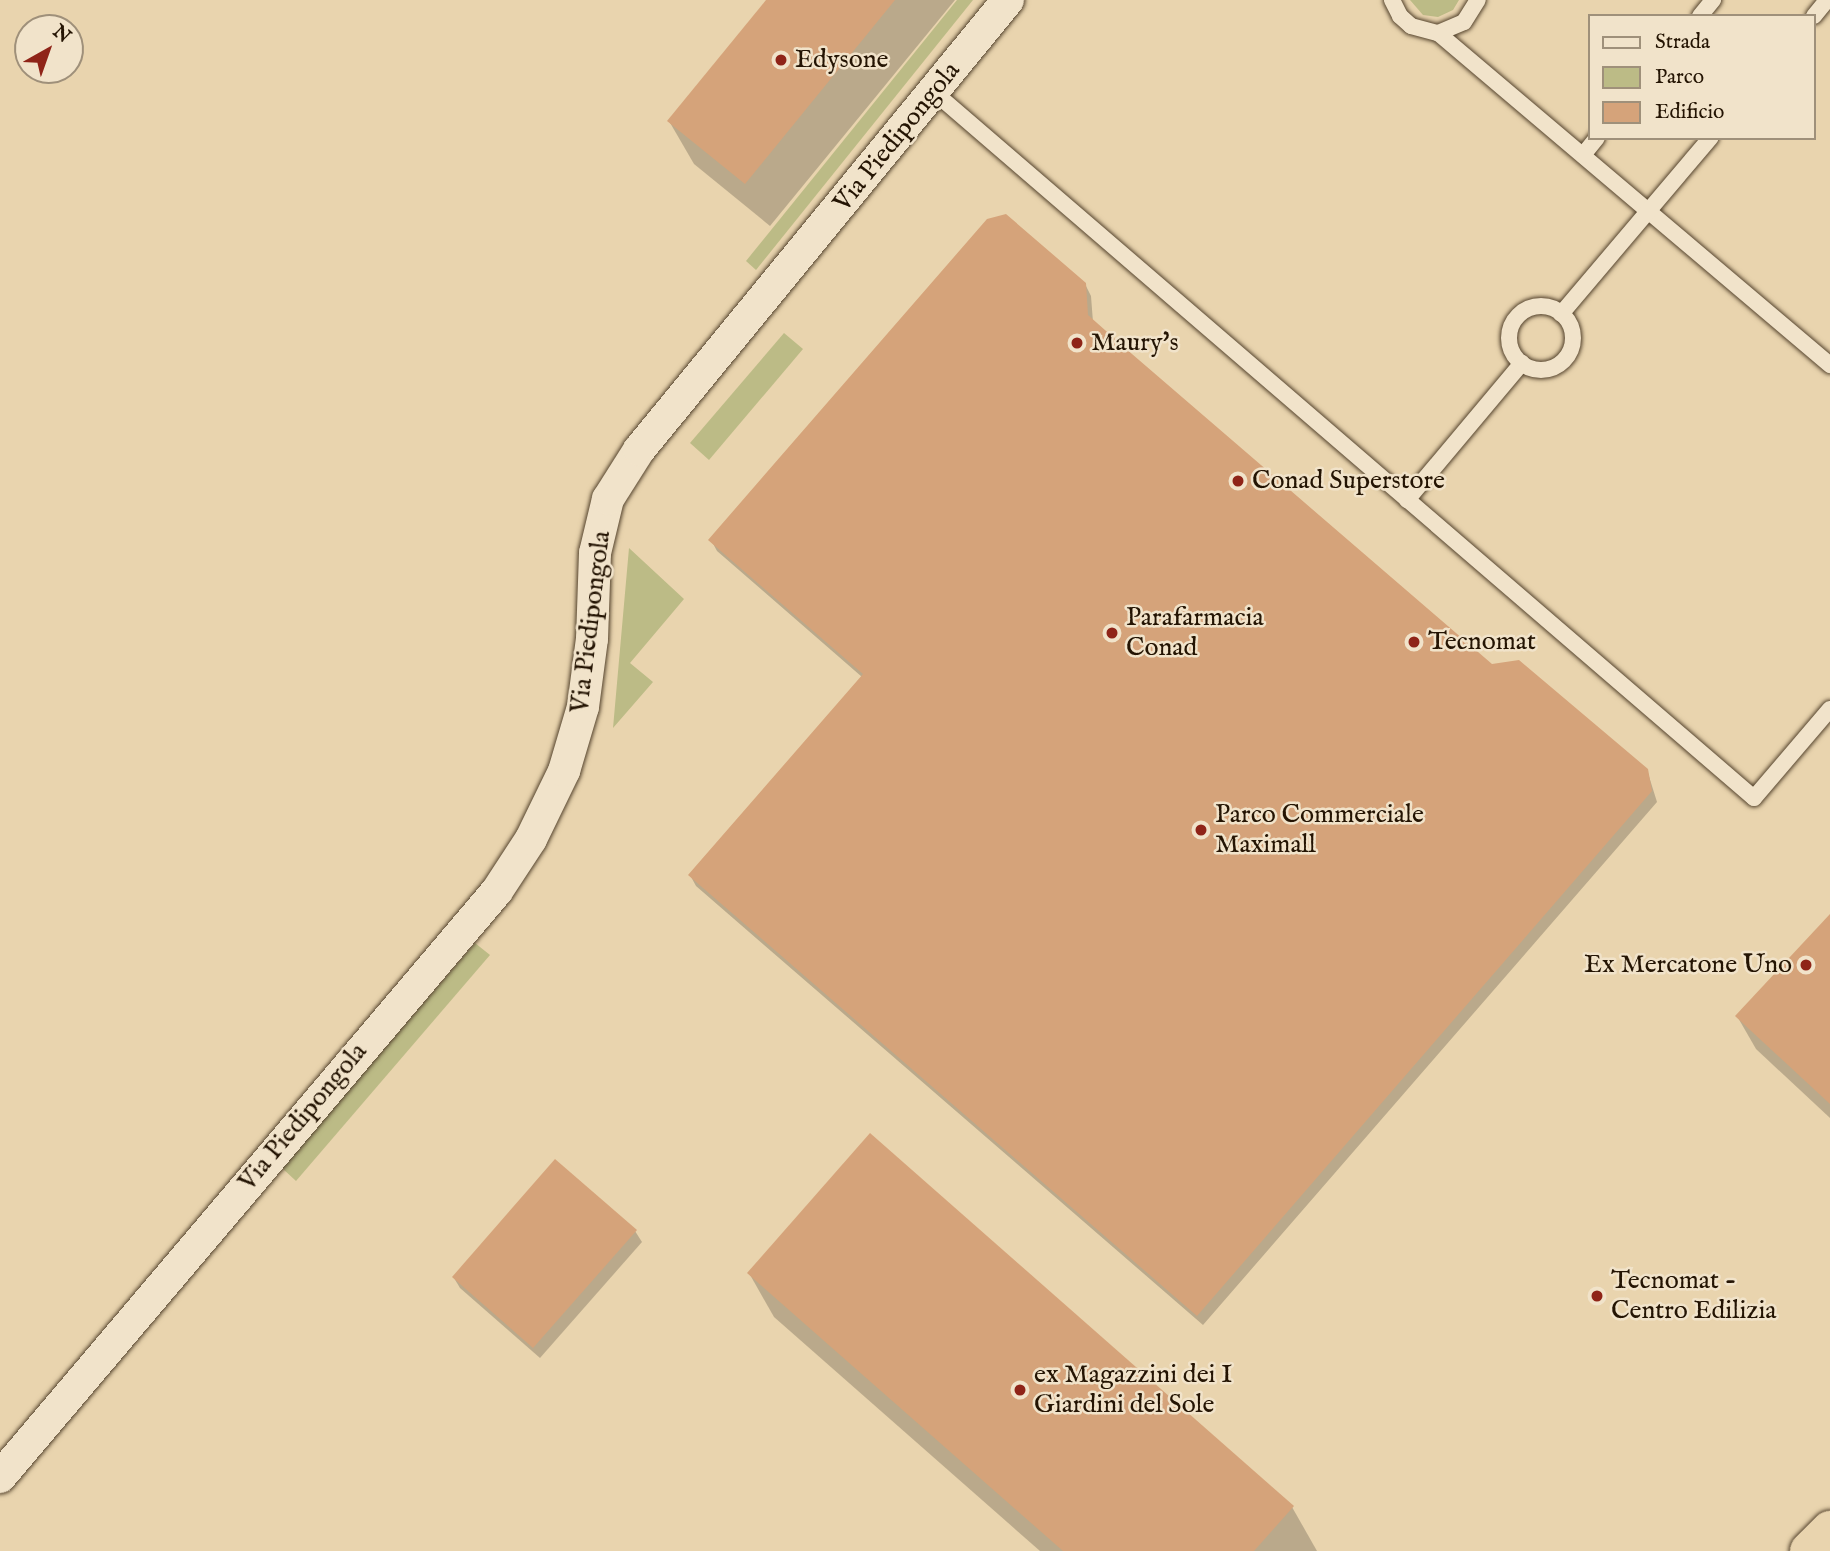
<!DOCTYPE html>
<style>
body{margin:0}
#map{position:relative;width:1830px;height:1551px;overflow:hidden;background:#e9d4ae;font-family:"IM FELL English",serif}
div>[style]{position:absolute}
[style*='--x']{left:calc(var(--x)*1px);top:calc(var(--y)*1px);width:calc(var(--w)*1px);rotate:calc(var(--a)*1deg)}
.green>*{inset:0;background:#bcbb86}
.shadow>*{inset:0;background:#0003}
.building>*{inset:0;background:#d5a37a}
.roads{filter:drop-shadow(0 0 2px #55442e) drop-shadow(0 0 2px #55442e)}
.service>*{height:16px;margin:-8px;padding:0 8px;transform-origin:8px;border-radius:8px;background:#f1e3ca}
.service>.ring{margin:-8px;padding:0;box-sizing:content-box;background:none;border:16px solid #f1e3ca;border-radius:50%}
.minor>*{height:32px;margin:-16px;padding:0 16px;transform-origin:16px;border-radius:16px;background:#f1e3ca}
.motorway>*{height:38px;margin:-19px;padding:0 19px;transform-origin:19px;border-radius:19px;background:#e9d4ae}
.dots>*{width:19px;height:19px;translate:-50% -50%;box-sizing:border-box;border:4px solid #f1e3ca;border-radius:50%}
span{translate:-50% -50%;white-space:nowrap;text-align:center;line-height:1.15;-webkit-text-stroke:5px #f1e3ca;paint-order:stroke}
.poi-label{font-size:26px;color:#241403}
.left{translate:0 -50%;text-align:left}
.right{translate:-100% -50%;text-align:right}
.street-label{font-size:26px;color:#241403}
.legend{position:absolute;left:1588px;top:14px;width:228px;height:126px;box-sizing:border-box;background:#f1e3ca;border:2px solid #9f907a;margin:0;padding:9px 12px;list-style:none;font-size:21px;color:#241403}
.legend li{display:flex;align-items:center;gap:14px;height:35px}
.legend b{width:35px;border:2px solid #9f907a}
.north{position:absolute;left:14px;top:14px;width:70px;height:70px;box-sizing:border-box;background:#f1e3ca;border:2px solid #9f907a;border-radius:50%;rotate:40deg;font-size:19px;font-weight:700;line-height:28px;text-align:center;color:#241403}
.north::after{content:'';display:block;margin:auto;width:24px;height:32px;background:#8f2418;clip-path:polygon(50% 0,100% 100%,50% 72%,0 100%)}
</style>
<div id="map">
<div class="green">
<i style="clip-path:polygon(957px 0,973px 0,756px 270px,746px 261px)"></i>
<i style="clip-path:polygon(1410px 0,1459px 0,1453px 10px,1438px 17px,1423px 15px)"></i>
<i style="clip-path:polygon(784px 333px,803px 349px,709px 460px,690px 443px)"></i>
<i style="clip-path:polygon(629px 548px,684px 599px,630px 663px,653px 682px,613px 728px)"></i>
<i style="clip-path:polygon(475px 943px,490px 955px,296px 1181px,282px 1168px)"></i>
</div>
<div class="shadow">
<i style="clip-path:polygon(768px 0,955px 0,770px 226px,694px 164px,669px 121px)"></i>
<i style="clip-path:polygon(1085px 284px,1091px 296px,1093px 322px,1492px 666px,1647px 770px,1657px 802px,1203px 1325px,696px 886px,690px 875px,862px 677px,717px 551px,711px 540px)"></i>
<i style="clip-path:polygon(1830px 917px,1830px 1118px,1756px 1049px,1737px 1016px)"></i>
<i style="clip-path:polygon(635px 1231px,642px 1242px,540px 1358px,460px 1288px,454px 1278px)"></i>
<i style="clip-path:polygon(749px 1273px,1292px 1507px,1317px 1551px,1040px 1551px,774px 1317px)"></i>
</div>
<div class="building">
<i style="clip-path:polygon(766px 0,895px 0,745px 184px,667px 121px)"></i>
<i style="clip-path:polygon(1006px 214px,1086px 283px,1088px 315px,1132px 354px,1492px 664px,1519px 660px,1648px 769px,1652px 791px,1197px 1316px,688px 875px,863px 674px,708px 540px,987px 219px)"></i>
<i style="clip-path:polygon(1830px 914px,1830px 1104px,1735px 1016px)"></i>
<i style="clip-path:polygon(870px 1133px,1294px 1506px,1254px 1551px,1063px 1551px,747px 1273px)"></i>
<i style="clip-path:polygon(555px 1159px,637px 1230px,533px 1348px,452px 1277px)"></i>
</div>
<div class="roads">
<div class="service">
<i style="--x:1392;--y:0;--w:18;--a:63"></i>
<i style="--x:1400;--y:16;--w:15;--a:42"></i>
<i style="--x:1411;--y:26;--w:28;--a:15"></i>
<i style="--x:1438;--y:33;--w:28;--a:-23"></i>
<i style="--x:1464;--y:22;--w:26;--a:-58"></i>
<i style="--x:1700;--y:16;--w:21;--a:-51"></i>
<i style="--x:1814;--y:16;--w:21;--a:-51"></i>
<i style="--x:1438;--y:33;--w:514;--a:40.26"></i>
<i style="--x:934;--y:92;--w:1082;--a:40.73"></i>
<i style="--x:1754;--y:798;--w:117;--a:-49.5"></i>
<i style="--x:1583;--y:155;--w:22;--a:-51"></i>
<i class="ring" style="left:1509px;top:306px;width:48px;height:48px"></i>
<i style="--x:1561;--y:314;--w:231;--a:-49.7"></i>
<i style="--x:1407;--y:500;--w:179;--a:-50"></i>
</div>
<div class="minor">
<i style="--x:0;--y:1477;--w:768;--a:-49.7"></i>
<i style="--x:497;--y:891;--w:62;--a:-56.8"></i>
<i style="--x:531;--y:839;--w:76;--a:-64.1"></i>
<i style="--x:564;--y:771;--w:67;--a:-73.5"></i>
<i style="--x:583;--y:707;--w:69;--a:-82.5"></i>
<i style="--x:592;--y:639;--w:86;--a:-88"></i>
<i style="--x:595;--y:553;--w:56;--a:-76.5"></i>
<i style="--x:608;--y:499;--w:58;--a:-57.7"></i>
<i style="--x:639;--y:450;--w:582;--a:-50.65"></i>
</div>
<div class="motorway">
<i style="--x:1809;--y:1551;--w:30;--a:-45"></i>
</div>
</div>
<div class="dots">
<i style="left:781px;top:60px;background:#8f2418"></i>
<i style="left:1077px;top:343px;background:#8f2418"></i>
<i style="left:1238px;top:481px;background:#8f2418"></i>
<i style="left:1112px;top:633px;background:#8f2418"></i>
<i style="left:1414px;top:642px;background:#8f2418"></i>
<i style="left:1201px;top:830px;background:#8f2418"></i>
<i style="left:1806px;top:965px;background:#8f2418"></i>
<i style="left:1597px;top:1296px;background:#8f2418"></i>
<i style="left:1020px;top:1390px;background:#8f2418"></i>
</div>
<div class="poi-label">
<span class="left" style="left:795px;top:60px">Edysone</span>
<span class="left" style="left:1091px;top:343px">Maury's</span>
<span class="left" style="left:1252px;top:481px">Conad Superstore</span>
<span class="left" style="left:1126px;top:633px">Parafarmacia<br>Conad</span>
<span class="left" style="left:1428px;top:642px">Tecnomat</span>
<span class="left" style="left:1215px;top:830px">Parco Commerciale<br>Maximall</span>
<span class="right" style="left:1792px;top:965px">Ex Mercatone Uno</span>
<span class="left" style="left:1611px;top:1296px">Tecnomat -<br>Centro Edilizia</span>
<span class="left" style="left:1034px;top:1390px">ex Magazzini dei I<br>Giardini del Sole</span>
</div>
<div class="street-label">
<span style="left:897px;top:137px;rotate:-51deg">Via Piedipongola</span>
<span style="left:591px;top:622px;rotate:-83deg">Via Piedipongola</span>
<span style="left:303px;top:1117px;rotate:-50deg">Via Piedipongola</span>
</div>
<ul class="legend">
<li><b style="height:9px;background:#f1e3ca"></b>Strada</li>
<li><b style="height:19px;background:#bcbb86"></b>Parco</li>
<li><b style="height:19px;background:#d5a37a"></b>Edificio</li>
</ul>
<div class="north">N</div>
</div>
